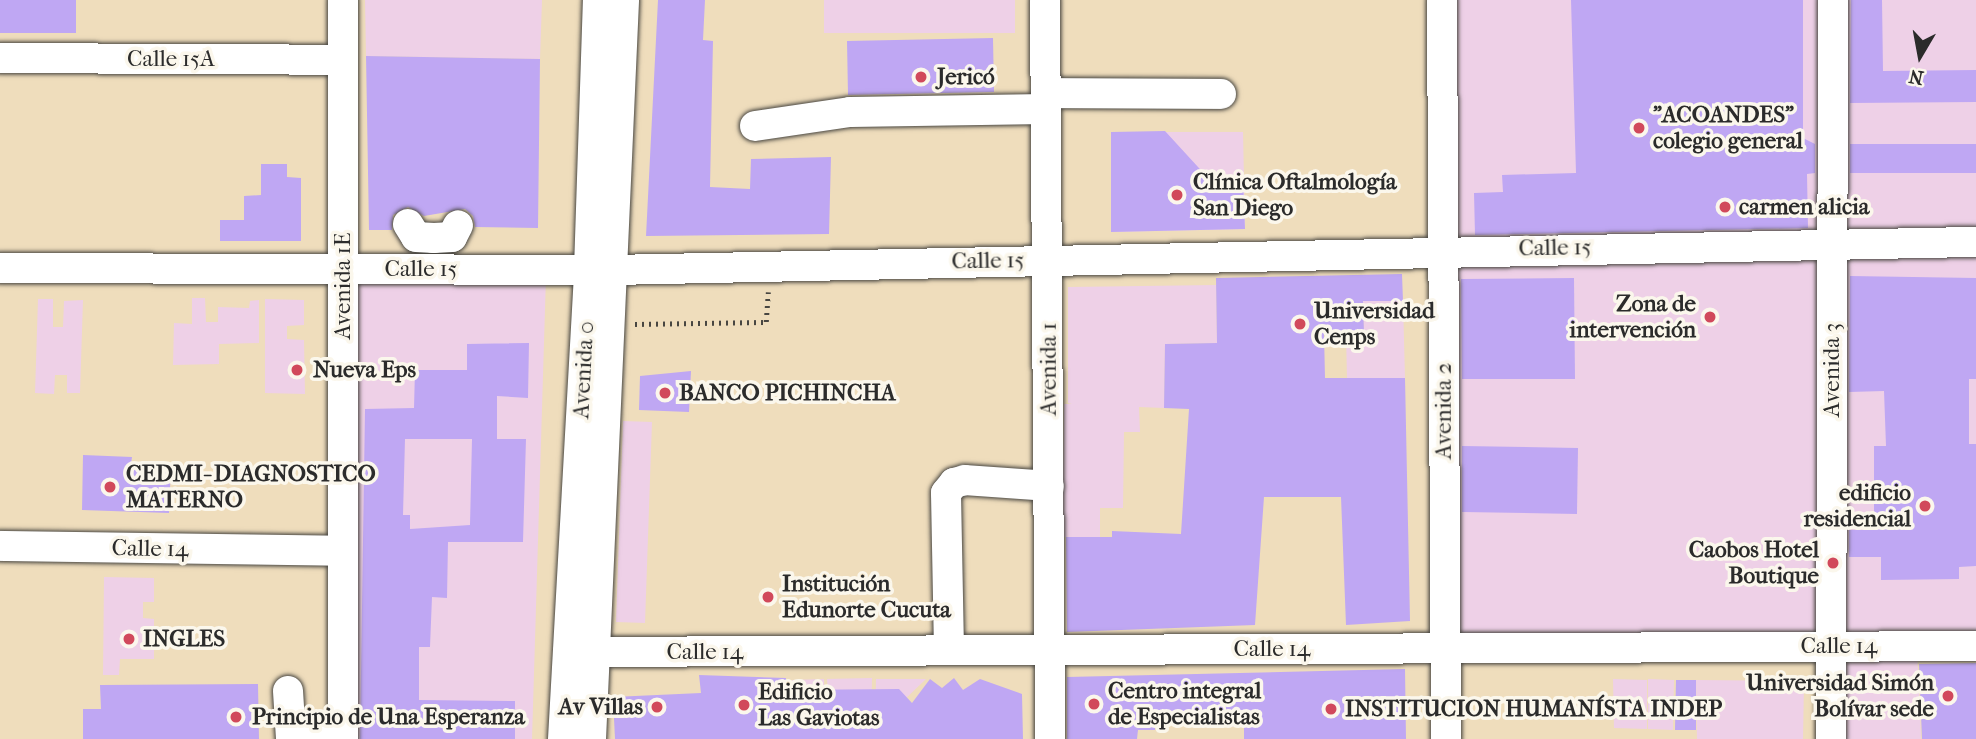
<!DOCTYPE html>
<meta charset="utf-8">
<style>
body{margin:0}
#map{position:relative;width:1976px;height:739px;overflow:hidden;background:#efddbc;font-family:"IM FELL French Canon",serif}
div>[style]{position:absolute}
[style*='--x']{left:calc(var(--x)*1px);top:calc(var(--y)*1px);width:calc(var(--w)*1px);rotate:calc(var(--a)*1deg)}
.built>*{inset:0;background:#eed0e7}
.building>*{inset:0;background:#bfa7f3}
.path>*{height:4.5px;margin-top:-2.25px;transform-origin:0;background:repeating-linear-gradient(90deg,#484641 0 2px,transparent 0 7px)}
.roads{filter:drop-shadow(0 0 2px #484641) drop-shadow(0 0 2px #484641)}
.minor>*{height:30px;margin:-15px;padding:0 15px;transform-origin:15px;border-radius:15px;background:#fff}
.dots>*{width:19px;height:19px;translate:-50% -50%;box-sizing:border-box;border:4px solid #fbf7ec;border-radius:50%}
span{translate:-50% -50%;white-space:nowrap;text-align:center;line-height:1.15;-webkit-text-stroke:7px #fbf7ec;paint-order:stroke}
.street-label{font-size:23px;color:#2b2b2b}
.poi-label{font-size:23px;color:#2b2b2b;font-weight:700}
.left{translate:0 -50%;text-align:left}
.right{translate:-100% -50%;text-align:right}
.north{position:absolute;left:1885px;top:21px;width:70px;height:70px;-webkit-text-stroke:5px #fbf7ec;paint-order:stroke;rotate:190deg;font-size:19px;font-weight:700;line-height:28px;text-align:center;color:#2b2b2b}
.north::after{content:'';display:block;margin:auto;width:24px;height:32px;background:#2b2b2b;clip-path:polygon(50% 0,100% 100%,50% 72%,0 100%)}
</style>
<div id="map">
<div class="built">
<i style="clip-path:polygon(365px 0,542px 0,540px 59px,366px 56px)"></i>
<i style="clip-path:polygon(824px 0,1015px 0,1015px 33px,824px 33px)"></i>
<i style="clip-path:polygon(1443px 0,1976px 0,1976px 633px,1443px 635px)"></i>
<i style="clip-path:polygon(1111px 132px,1243px 132px,1245px 229px,1111px 232px)"></i>
<i style="clip-path:polygon(546px 276px,532px 739px,354px 739px,355px 279px)"></i>
<i style="clip-path:polygon(1216px 285px,1217px 343px,1165px 344px,1164px 408px,1139px 407px,1140px 432px,1124px 432px,1123px 508px,1100px 508px,1100px 537px,1062px 537px,1064px 404px,1072px 404px,1068px 403px,1068px 287px)"></i>
<i style="clip-path:polygon(192px 298px,205px 298px,206px 322px,218px 322px,218px 307px,249px 308px,250px 301px,259px 300px,259px 343px,219px 344px,219px 364px,173px 365px,174px 323px,192px 324px)"></i>
<i style="clip-path:polygon(38px 299px,53px 299px,53px 327px,63px 327px,64px 301px,83px 300px,80px 393px,67px 393px,67px 375px,55px 375px,54px 394px,35px 393px)"></i>
<i style="clip-path:polygon(265px 299px,304px 300px,304px 325px,287px 326px,287px 339px,304px 340px,305px 394px,265px 393px)"></i>
<i style="clip-path:polygon(1363px 301px,1403px 301px,1405px 378px,1347px 379px,1346px 334px,1364px 333px)"></i>
<i style="clip-path:polygon(623px 421px,652px 422px,645px 623px,616px 622px)"></i>
<i style="clip-path:polygon(104px 577px,154px 578px,154px 602px,143px 602px,143px 618px,154px 619px,154px 659px,120px 659px,119px 675px,103px 675px)"></i>
<i style="clip-path:polygon(1917px 652px,1920px 708px,1833px 709px,1832px 654px)"></i>
<i style="clip-path:polygon(872px 678px,871px 727px,830px 731px,827px 679px)"></i>
<i style="clip-path:polygon(824px 679px,825px 733px,794px 733px,792px 680px)"></i>
<i style="clip-path:polygon(876px 679px,926px 679px,875px 728px)"></i>
<i style="clip-path:polygon(1613px 679px,1647px 680px,1647px 729px,1614px 728px)"></i>
<i style="clip-path:polygon(1648px 679px,1674px 680px,1673px 730px,1648px 729px)"></i>
<i style="clip-path:polygon(1696px 680px,1804px 681px,1803px 739px,1697px 739px)"></i>
<i style="clip-path:polygon(1920px 709px,1921px 739px,1834px 739px,1833px 710px)"></i>
</div>
<div class="building">
<i style="clip-path:polygon(0 0,76px 0,76px 33px,0 33px)"></i>
<i style="clip-path:polygon(658px 0,705px 0,703px 40px,713px 41px,710px 187px,750px 189px,751px 159px,831px 157px,829px 234px,646px 236px)"></i>
<i style="clip-path:polygon(1571px 0,1803px 0,1803px 138px,1815px 144px,1815px 173px,1807px 174px,1808px 228px,1475px 235px,1474px 193px,1503px 192px,1502px 175px,1576px 173px)"></i>
<i style="clip-path:polygon(1851px 0,1882px 0,1883px 71px,1976px 70px,1976px 102px,1850px 103px)"></i>
<i style="clip-path:polygon(993px 38px,994px 92px,848px 95px,847px 41px)"></i>
<i style="clip-path:polygon(366px 56px,540px 59px,538px 228px,475px 227px,473px 216px,465px 209px,424px 216px,408px 207px,393px 215px,392px 230px,369px 230px)"></i>
<i style="clip-path:polygon(1165px 131px,1209px 179px,1243px 180px,1245px 229px,1111px 232px,1111px 132px)"></i>
<i style="clip-path:polygon(1850px 144px,1976px 144px,1976px 173px,1850px 173px)"></i>
<i style="clip-path:polygon(261px 164px,287px 164px,287px 177px,301px 178px,301px 241px,220px 241px,220px 220px,244px 220px,244px 196px,261px 195px)"></i>
<i style="clip-path:polygon(1402px 274px,1403px 301px,1363px 301px,1364px 333px,1324px 334px,1325px 378px,1405px 378px,1410px 621px,1346px 625px,1341px 497px,1264px 497px,1255px 625px,1067px 632px,1066px 537px,1112px 537px,1112px 531px,1181px 534px,1189px 409px,1164px 408px,1165px 344px,1217px 343px,1216px 278px)"></i>
<i style="clip-path:polygon(1850px 276px,1976px 278px,1976px 379px,1969px 379px,1969px 444px,1976px 444px,1976px 566px,1959px 567px,1959px 579px,1881px 580px,1881px 557px,1849px 557px,1849px 530px,1874px 530px,1874px 446px,1886px 446px,1884px 391px,1849px 392px)"></i>
<i style="clip-path:polygon(1574px 278px,1575px 379px,1462px 379px,1461px 279px)"></i>
<i style="clip-path:polygon(evenodd,529px 343px,528px 398px,497px 396px,497px 439px,526px 439px,523px 542px,448px 542px,447px 598px,432px 597px,430px 647px,419px 647px,419px 700px,515px 701px,515px 739px,360px 739px,365px 409px,414px 408px,415px 370px,467px 370px,467px 344px,529px 343px,405px 439px,472px 439px,470px 525px,410px 529px,410px 515px,403px 515px,405px 439px)"></i>
<i style="clip-path:polygon(691px 371px,689px 412px,639px 410px,640px 376px)"></i>
<i style="clip-path:polygon(1462px 446px,1578px 448px,1577px 514px,1462px 512px)"></i>
<i style="clip-path:polygon(83px 455px,132px 457px,131px 464px,171px 465px,169px 513px,82px 510px)"></i>
<i style="clip-path:polygon(1976px 663px,1976px 739px,1922px 739px,1919px 664px)"></i>
<i style="clip-path:polygon(1405px 669px,1406px 739px,1244px 739px,1244px 726px,1214px 727px,1214px 720px,1155px 725px,1155px 730px,1138px 730px,1137px 739px,1067px 739px,1067px 677px)"></i>
<i style="clip-path:polygon(699px 675px,786px 678px,786px 690px,899px 689px,912px 703px,930px 679px,942px 688px,954px 678px,963px 690px,980px 679px,1022px 694px,1023px 739px,615px 739px,613px 697px,701px 693px)"></i>
<i style="clip-path:polygon(1676px 680px,1696px 680px,1696px 730px,1675px 730px)"></i>
<i style="clip-path:polygon(258px 684px,259px 739px,83px 739px,83px 709px,101px 709px,100px 685px)"></i>
</div>
<div class="path">
<i style="--x:635;--y:324;--w:131;--a:-0.9"></i>
<i style="--x:766;--y:322;--w:30;--a:-86"></i>
</div>
<div class="roads">
<div class="minor">
<i style="--x:343;--y:0;--w:739;--a:90"></i>
<i style="--x:1045;--y:0;--w:739;--a:89.61"></i>
<i style="--x:1442;--y:0;--w:739;--a:89.69"></i>
<i style="--x:0;--y:58;--w:343;--a:0.3"></i>
<i style="--x:1046;--y:93;--w:175;--a:0.3"></i>
<i style="--x:755;--y:126;--w:96;--a:-8.4"></i>
<i style="--x:850;--y:112;--w:196;--a:-0.9"></i>
<i style="--x:408;--y:224;--w:15;--a:58"></i>
<i style="--x:416;--y:237;--w:18;--a:3"></i>
<i style="--x:434;--y:238;--w:18;--a:-3"></i>
<i style="--x:452;--y:237;--w:13;--a:-63"></i>
<i style="--x:0;--y:268;--w:612;--a:0.19"></i>
<i style="--x:612;--y:270;--w:1364;--a:-1.18"></i>
<i style="--x:0;--y:546;--w:343;--a:0.8"></i>
<i style="--x:949;--y:650;--w:157;--a:-91.1"></i>
<i style="--x:946;--y:493;--w:13;--a:-51"></i>
<i style="--x:954;--y:483;--w:11;--a:-15"></i>
<i style="--x:965;--y:480;--w:84;--a:4.1"></i>
<i style="--x:568;--y:652;--w:1408;--a:-0.24"></i>
<i style="--x:288;--y:691;--w:48;--a:86.4"></i>
<i style="--x:291;--y:733;--w:52;--a:-1.1"></i>
<i style="--x:563;--y:739;--w:471;--a:-86.8"></i>
<i style="--x:589;--y:269;--w:269;--a:-88.1"></i>
<i style="--x:591;--y:739;--w:740;--a:-87.44"></i>
<i style="--x:1831;--y:739;--w:739;--a:-89.84"></i>
</div>
</div>
<div class="dots">
<i style="left:921px;top:77px;background:#d1495b"></i>
<i style="left:1639px;top:128px;background:#d1495b"></i>
<i style="left:1177px;top:195px;background:#d1495b"></i>
<i style="left:1725px;top:207px;background:#d1495b"></i>
<i style="left:1710px;top:317px;background:#d1495b"></i>
<i style="left:1300px;top:324px;background:#d1495b"></i>
<i style="left:297px;top:370px;background:#d1495b"></i>
<i style="left:665px;top:393px;background:#d1495b"></i>
<i style="left:110px;top:487px;background:#d1495b"></i>
<i style="left:1925px;top:506px;background:#d1495b"></i>
<i style="left:1833px;top:563px;background:#d1495b"></i>
<i style="left:768px;top:597px;background:#d1495b"></i>
<i style="left:129px;top:639px;background:#d1495b"></i>
<i style="left:1948px;top:696px;background:#d1495b"></i>
<i style="left:1094px;top:704px;background:#d1495b"></i>
<i style="left:744px;top:705px;background:#d1495b"></i>
<i style="left:657px;top:707px;background:#d1495b"></i>
<i style="left:1331px;top:709px;background:#d1495b"></i>
<i style="left:236px;top:717px;background:#d1495b"></i>
</div>
<div class="street-label">
<span style="left:171px;top:59px">Calle 15A</span>
<span style="left:1555px;top:248px;rotate:-1deg">Calle 15</span>
<span style="left:988px;top:261px;rotate:-1deg">Calle 15</span>
<span style="left:421px;top:269px">Calle 15</span>
<span style="left:343px;top:286px;rotate:-90deg">Avenida 1E</span>
<span style="left:1049px;top:369px;rotate:-90deg">Avenida 1</span>
<span style="left:584px;top:370px;rotate:-87deg">Avenida 0</span>
<span style="left:1832px;top:370px;rotate:-90deg">Avenida 3</span>
<span style="left:1444px;top:411px;rotate:-90deg">Avenida 2</span>
<span style="left:150px;top:549px;rotate:1deg">Calle 14</span>
<span style="left:1839px;top:646px">Calle 14</span>
<span style="left:1272px;top:649px">Calle 14</span>
<span style="left:705px;top:652px">Calle 14</span>
</div>
<div class="poi-label">
<span class="left" style="left:937px;top:77px">Jericó</span>
<span class="left" style="left:1653px;top:128px">"ACOANDES"<br>colegio general</span>
<span class="left" style="left:1193px;top:195px">Clínica Oftalmología<br>San Diego</span>
<span class="left" style="left:1739px;top:207px">carmen alicia</span>
<span class="right" style="left:1696px;top:317px">Zona de<br>intervención</span>
<span class="left" style="left:1314px;top:324px">Universidad<br>Cenps</span>
<span class="left" style="left:313px;top:370px">Nueva Eps</span>
<span class="left" style="left:679px;top:393px">BANCO PICHINCHA</span>
<span class="left" style="left:126px;top:487px">CEDMI- DIAGNOSTICO<br>MATERNO</span>
<span class="right" style="left:1911px;top:506px">edificio<br>residencial</span>
<span class="right" style="left:1819px;top:563px">Caobos Hotel<br>Boutique</span>
<span class="left" style="left:782px;top:597px">Institución<br>Edunorte Cucuta</span>
<span class="left" style="left:143px;top:639px">INGLES</span>
<span class="right" style="left:1934px;top:696px">Universidad Simón<br>Bolívar sede</span>
<span class="left" style="left:1108px;top:704px">Centro integral<br>de Especialistas</span>
<span class="left" style="left:758px;top:705px">Edificio<br>Las Gaviotas</span>
<span class="right" style="left:643px;top:707px">Av Villas</span>
<span class="left" style="left:1345px;top:709px">INSTITUCION HUMANÍSTA INDEP</span>
<span class="left" style="left:252px;top:717px">Principio de Una Esperanza</span>
</div>
<div class="north">N</div>
</div>
